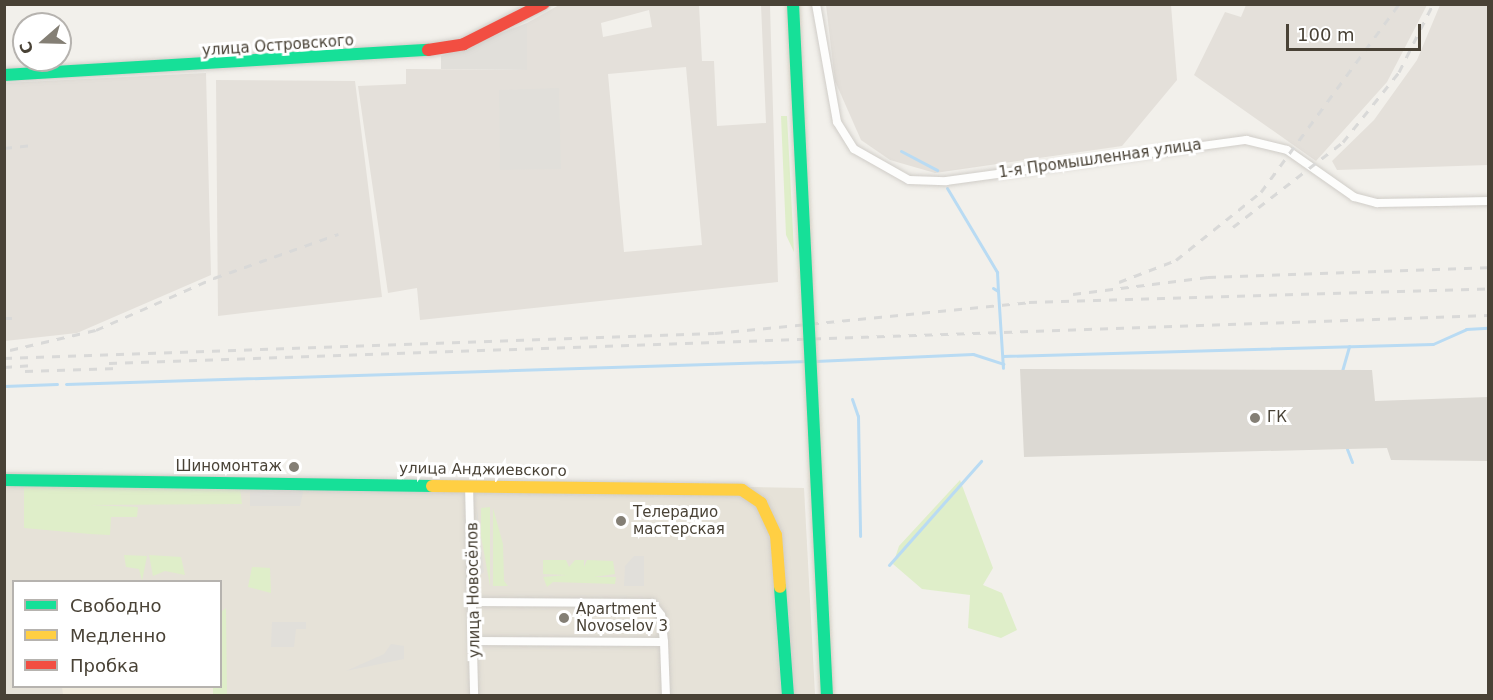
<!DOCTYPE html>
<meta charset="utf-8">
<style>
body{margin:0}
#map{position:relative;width:1493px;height:700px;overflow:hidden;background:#f2f0eb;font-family:"DejaVu Sans",sans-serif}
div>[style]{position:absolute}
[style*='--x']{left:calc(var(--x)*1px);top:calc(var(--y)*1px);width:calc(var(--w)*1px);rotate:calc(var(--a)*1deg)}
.residential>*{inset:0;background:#e6e2d8}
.industrial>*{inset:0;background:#e4e0da}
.education>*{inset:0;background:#f0ebdd}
.green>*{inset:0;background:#dfeec9}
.parking>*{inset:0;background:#e1dfda}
.stream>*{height:3px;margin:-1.5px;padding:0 1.5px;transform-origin:1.5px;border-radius:1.5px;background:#b9dbf3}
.building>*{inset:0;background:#dcd9d3}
.roads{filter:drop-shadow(0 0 2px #d0cdc8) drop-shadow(0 0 2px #d0cdc8)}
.street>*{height:8px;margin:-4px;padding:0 4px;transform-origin:4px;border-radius:4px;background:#fdfdfc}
.fast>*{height:12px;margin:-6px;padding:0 6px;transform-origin:6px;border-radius:6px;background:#16e098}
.slow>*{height:12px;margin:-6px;padding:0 6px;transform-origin:6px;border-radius:6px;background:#ffcf43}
.jam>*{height:12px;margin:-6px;padding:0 6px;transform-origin:6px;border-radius:6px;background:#f24e42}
.rail>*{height:3px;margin-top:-1.5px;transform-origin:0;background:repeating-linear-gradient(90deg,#d9d9d8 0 8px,transparent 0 16px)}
.bridges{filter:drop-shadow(0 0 2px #d2cdc1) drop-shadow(0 0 2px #d2cdc1)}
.fast-bridge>*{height:12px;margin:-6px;padding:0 6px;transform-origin:6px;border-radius:6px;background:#16e098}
.dots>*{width:16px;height:16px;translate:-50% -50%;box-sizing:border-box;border:3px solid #fff;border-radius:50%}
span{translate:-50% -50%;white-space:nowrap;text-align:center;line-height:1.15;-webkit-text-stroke:6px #fff;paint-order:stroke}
.street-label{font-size:15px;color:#494236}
.poi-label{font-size:15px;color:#494236}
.left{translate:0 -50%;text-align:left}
.right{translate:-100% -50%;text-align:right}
.frame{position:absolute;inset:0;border:6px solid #494236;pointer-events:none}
.legend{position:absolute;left:12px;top:580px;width:210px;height:108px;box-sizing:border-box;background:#fff;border:2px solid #b6b3af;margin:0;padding:8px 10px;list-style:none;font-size:18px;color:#494236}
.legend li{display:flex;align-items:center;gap:12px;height:30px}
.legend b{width:30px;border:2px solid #b6b3af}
.north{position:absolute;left:12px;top:12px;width:60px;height:60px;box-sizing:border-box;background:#fff;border:2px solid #b6b3af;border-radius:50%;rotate:250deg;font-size:16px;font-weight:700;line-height:24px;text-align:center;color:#494236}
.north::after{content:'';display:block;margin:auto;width:21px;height:27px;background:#847f75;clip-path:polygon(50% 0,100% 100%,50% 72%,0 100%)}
.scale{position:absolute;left:1286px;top:24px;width:135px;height:27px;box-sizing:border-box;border:3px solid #494236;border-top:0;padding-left:8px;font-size:18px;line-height:21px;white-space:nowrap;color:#494236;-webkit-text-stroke:4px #fff;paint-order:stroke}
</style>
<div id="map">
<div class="residential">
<i style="clip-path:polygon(evenodd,5px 472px,804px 488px,815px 695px,5px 696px,5px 472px,14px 582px,220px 582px,220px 686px,14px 686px,14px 582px)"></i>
</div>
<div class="industrial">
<i style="clip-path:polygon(evenodd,559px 5px,699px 5px,702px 61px,714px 61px,717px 126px,766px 123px,761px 5px,770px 5px,778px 282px,420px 320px,417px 288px,388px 293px,358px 86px,406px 84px,406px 69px,526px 70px,527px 23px,559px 5px,649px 10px,652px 27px,603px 37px,601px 23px,649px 10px,559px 5px,686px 67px,702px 245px,624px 252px,608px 74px,686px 67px)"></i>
<i style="clip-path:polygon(826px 5px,1171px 5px,1177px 80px,1122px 146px,935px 173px,890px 160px,861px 140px,835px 81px)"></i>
<i style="clip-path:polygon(1246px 5px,1246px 4px,1427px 5px,1387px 82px,1316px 161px,1194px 75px,1225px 12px,1241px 17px)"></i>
<i style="clip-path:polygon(1440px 5px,1488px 5px,1488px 165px,1337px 170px,1332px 161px,1374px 120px,1417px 60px)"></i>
<i style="clip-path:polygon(206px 73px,211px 275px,77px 333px,5px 341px,5px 83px)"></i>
<i style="clip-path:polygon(216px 80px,355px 81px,382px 297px,218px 316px)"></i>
</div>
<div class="education">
<i style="clip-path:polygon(131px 686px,213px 687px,213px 695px,63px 695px,62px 687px)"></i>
</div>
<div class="green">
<i style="clip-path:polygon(781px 116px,787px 116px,794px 252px,786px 235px)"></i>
<i style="clip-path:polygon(960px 480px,993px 568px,983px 585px,1002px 593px,1017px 630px,1001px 638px,968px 628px,970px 595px,922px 589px,893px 564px,899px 546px)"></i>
<i style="clip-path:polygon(24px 487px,240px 488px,242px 504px,89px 505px,138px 507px,137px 517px,111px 517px,110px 535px,90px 534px,24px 528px)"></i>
<i style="clip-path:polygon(490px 507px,490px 586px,481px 536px,481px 508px)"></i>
<i style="clip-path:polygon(493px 508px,503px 544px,504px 581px,508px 586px,493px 586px)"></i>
<i style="clip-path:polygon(124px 555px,147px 556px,142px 581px,139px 569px,126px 567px)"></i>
<i style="clip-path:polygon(149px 555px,181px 557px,185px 575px,165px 571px,153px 576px)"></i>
<i style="clip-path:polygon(543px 560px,566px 560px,569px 567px,575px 560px,584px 560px,584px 567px,587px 560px,613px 561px,615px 574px,594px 577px,616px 577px,615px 584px,553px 582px,547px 587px,543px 577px,567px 575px,543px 574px)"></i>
<i style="clip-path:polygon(252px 567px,270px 568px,271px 593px,248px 587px)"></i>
<i style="clip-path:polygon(226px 608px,227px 695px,213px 695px,213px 687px,220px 686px,221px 612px)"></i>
</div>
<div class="parking">
<i style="clip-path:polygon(527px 23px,527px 70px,441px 69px,441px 56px)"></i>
<i style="clip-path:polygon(559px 88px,561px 169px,500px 170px,499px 90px)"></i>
<i style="clip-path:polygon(304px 488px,300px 506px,250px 506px,250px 489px)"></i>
<i style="clip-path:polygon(477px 507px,484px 572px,478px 577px,476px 537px)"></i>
<i style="clip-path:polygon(634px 556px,644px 556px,644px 586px,624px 586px,625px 566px)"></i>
<i style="clip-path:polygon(272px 622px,306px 622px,306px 629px,296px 629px,294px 647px,271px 647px)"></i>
<i style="clip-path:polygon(391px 644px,404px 646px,404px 659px,346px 671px,384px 654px)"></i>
</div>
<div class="stream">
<i style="--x:901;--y:151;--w:41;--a:27.8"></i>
<i style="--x:947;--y:188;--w:98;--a:59.2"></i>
<i style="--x:997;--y:272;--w:19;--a:87"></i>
<i style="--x:993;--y:288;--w:6;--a:31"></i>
<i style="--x:998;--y:291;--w:77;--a:86.3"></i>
<i style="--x:1003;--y:356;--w:430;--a:-1.6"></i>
<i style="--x:1433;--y:344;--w:36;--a:-24"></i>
<i style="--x:1466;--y:329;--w:22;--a:-3"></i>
<i style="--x:815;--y:361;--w:158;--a:-2.5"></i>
<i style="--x:973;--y:354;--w:32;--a:18"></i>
<i style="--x:1342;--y:371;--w:26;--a:-74"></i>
<i style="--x:66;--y:384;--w:742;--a:-1.78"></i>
<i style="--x:4;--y:386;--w:53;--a:-2.2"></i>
<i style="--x:852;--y:399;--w:18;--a:71"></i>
<i style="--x:858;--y:416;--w:120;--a:89"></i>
<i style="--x:1347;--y:449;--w:14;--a:69"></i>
<i style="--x:889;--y:565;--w:139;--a:-48.5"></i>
</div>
<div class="building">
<i style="clip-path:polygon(1020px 369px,1372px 370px,1375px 401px,1488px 397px,1488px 461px,1391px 460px,1387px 448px,1024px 457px)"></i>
</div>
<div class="roads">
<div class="street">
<i style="--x:816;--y:4;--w:120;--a:79.9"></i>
<i style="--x:837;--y:122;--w:32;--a:58"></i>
<i style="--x:854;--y:149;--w:63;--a:29.4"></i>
<i style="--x:909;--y:180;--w:37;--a:2"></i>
<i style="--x:946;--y:181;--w:303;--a:-7.8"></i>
<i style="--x:1246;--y:140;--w:42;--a:13.7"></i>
<i style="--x:1287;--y:150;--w:82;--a:35"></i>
<i style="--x:1354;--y:197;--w:24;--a:15"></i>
<i style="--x:1377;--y:203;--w:111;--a:-1"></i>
<i style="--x:469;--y:485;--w:211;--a:88.6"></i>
<i style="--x:475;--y:641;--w:189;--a:0.3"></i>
<i style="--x:664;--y:642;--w:27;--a:-96"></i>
<i style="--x:661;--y:615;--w:15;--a:-127"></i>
<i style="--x:652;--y:603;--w:177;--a:-179.7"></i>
<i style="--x:664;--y:642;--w:54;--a:87.9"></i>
</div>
<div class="fast">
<i style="--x:4;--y:75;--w:425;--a:-3.4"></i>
<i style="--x:4;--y:480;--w:428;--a:0.8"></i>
<i style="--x:780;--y:587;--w:109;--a:85.8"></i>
</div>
<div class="slow">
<i style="--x:432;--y:486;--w:310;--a:0.7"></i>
<i style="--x:742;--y:490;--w:23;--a:34"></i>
<i style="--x:761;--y:503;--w:35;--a:65"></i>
<i style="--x:776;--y:535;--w:52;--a:85.6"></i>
</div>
<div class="jam">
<i style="--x:428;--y:50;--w:36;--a:-9"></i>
<i style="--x:464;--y:44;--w:89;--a:-26.9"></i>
</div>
</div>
<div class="rail">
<i style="--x:4;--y:148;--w:31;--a:-6"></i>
<i style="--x:1233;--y:227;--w:139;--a:-37.7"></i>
<i style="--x:1343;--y:142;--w:90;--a:-51.3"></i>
<i style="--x:1399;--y:72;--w:76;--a:-63.4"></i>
<i style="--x:1119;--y:282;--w:61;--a:-21.1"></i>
<i style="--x:1176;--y:260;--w:109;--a:-38.7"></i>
<i style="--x:1261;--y:192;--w:233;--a:-53.7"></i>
<i style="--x:1073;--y:294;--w:136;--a:-7.2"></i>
<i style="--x:1208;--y:277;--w:280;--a:-2"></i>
<i style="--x:4;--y:318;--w:10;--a:0"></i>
<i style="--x:10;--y:350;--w:88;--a:-13.1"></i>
<i style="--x:96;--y:330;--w:129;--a:-23.8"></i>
<i style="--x:214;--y:278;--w:132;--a:-19.5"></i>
<i style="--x:4;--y:358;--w:711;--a:-2.01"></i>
<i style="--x:715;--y:333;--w:316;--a:-5.6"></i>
<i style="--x:1029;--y:302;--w:459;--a:-1.7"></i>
<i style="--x:109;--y:363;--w:1380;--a:-1.99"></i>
<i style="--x:4;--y:367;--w:30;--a:-4"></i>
<i style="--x:25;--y:371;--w:93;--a:-1.8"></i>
</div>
<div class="bridges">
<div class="fast-bridge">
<i style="--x:793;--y:4;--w:693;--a:87.19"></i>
</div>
</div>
<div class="dots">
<i style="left:1255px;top:418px;background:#847f75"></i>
<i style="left:294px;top:467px;background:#847f75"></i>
<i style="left:621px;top:521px;background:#847f75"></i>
<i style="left:564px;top:618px;background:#847f75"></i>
</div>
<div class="street-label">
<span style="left:278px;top:46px;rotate:-4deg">улица Островского</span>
<span style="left:1100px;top:159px;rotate:-8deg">1-я Промышленная улица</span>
<span style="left:483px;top:470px;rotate:1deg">улица Анджиевского</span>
<span style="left:474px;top:590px;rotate:-91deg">улица Новосёлов</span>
</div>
<div class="poi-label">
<span class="left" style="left:1267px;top:418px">ГК</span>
<span class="right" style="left:282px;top:467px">Шиномонтаж</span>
<span class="left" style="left:633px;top:521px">Телерадио<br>мастерская</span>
<span class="left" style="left:576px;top:618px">Apartment<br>Novoselov 3</span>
</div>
<div class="frame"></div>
<ul class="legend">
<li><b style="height:8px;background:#16e098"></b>Свободно</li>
<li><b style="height:8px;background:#ffcf43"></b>Медленно</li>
<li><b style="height:8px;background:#f24e42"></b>Пробка</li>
</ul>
<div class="north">С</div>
<div class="scale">100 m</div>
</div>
